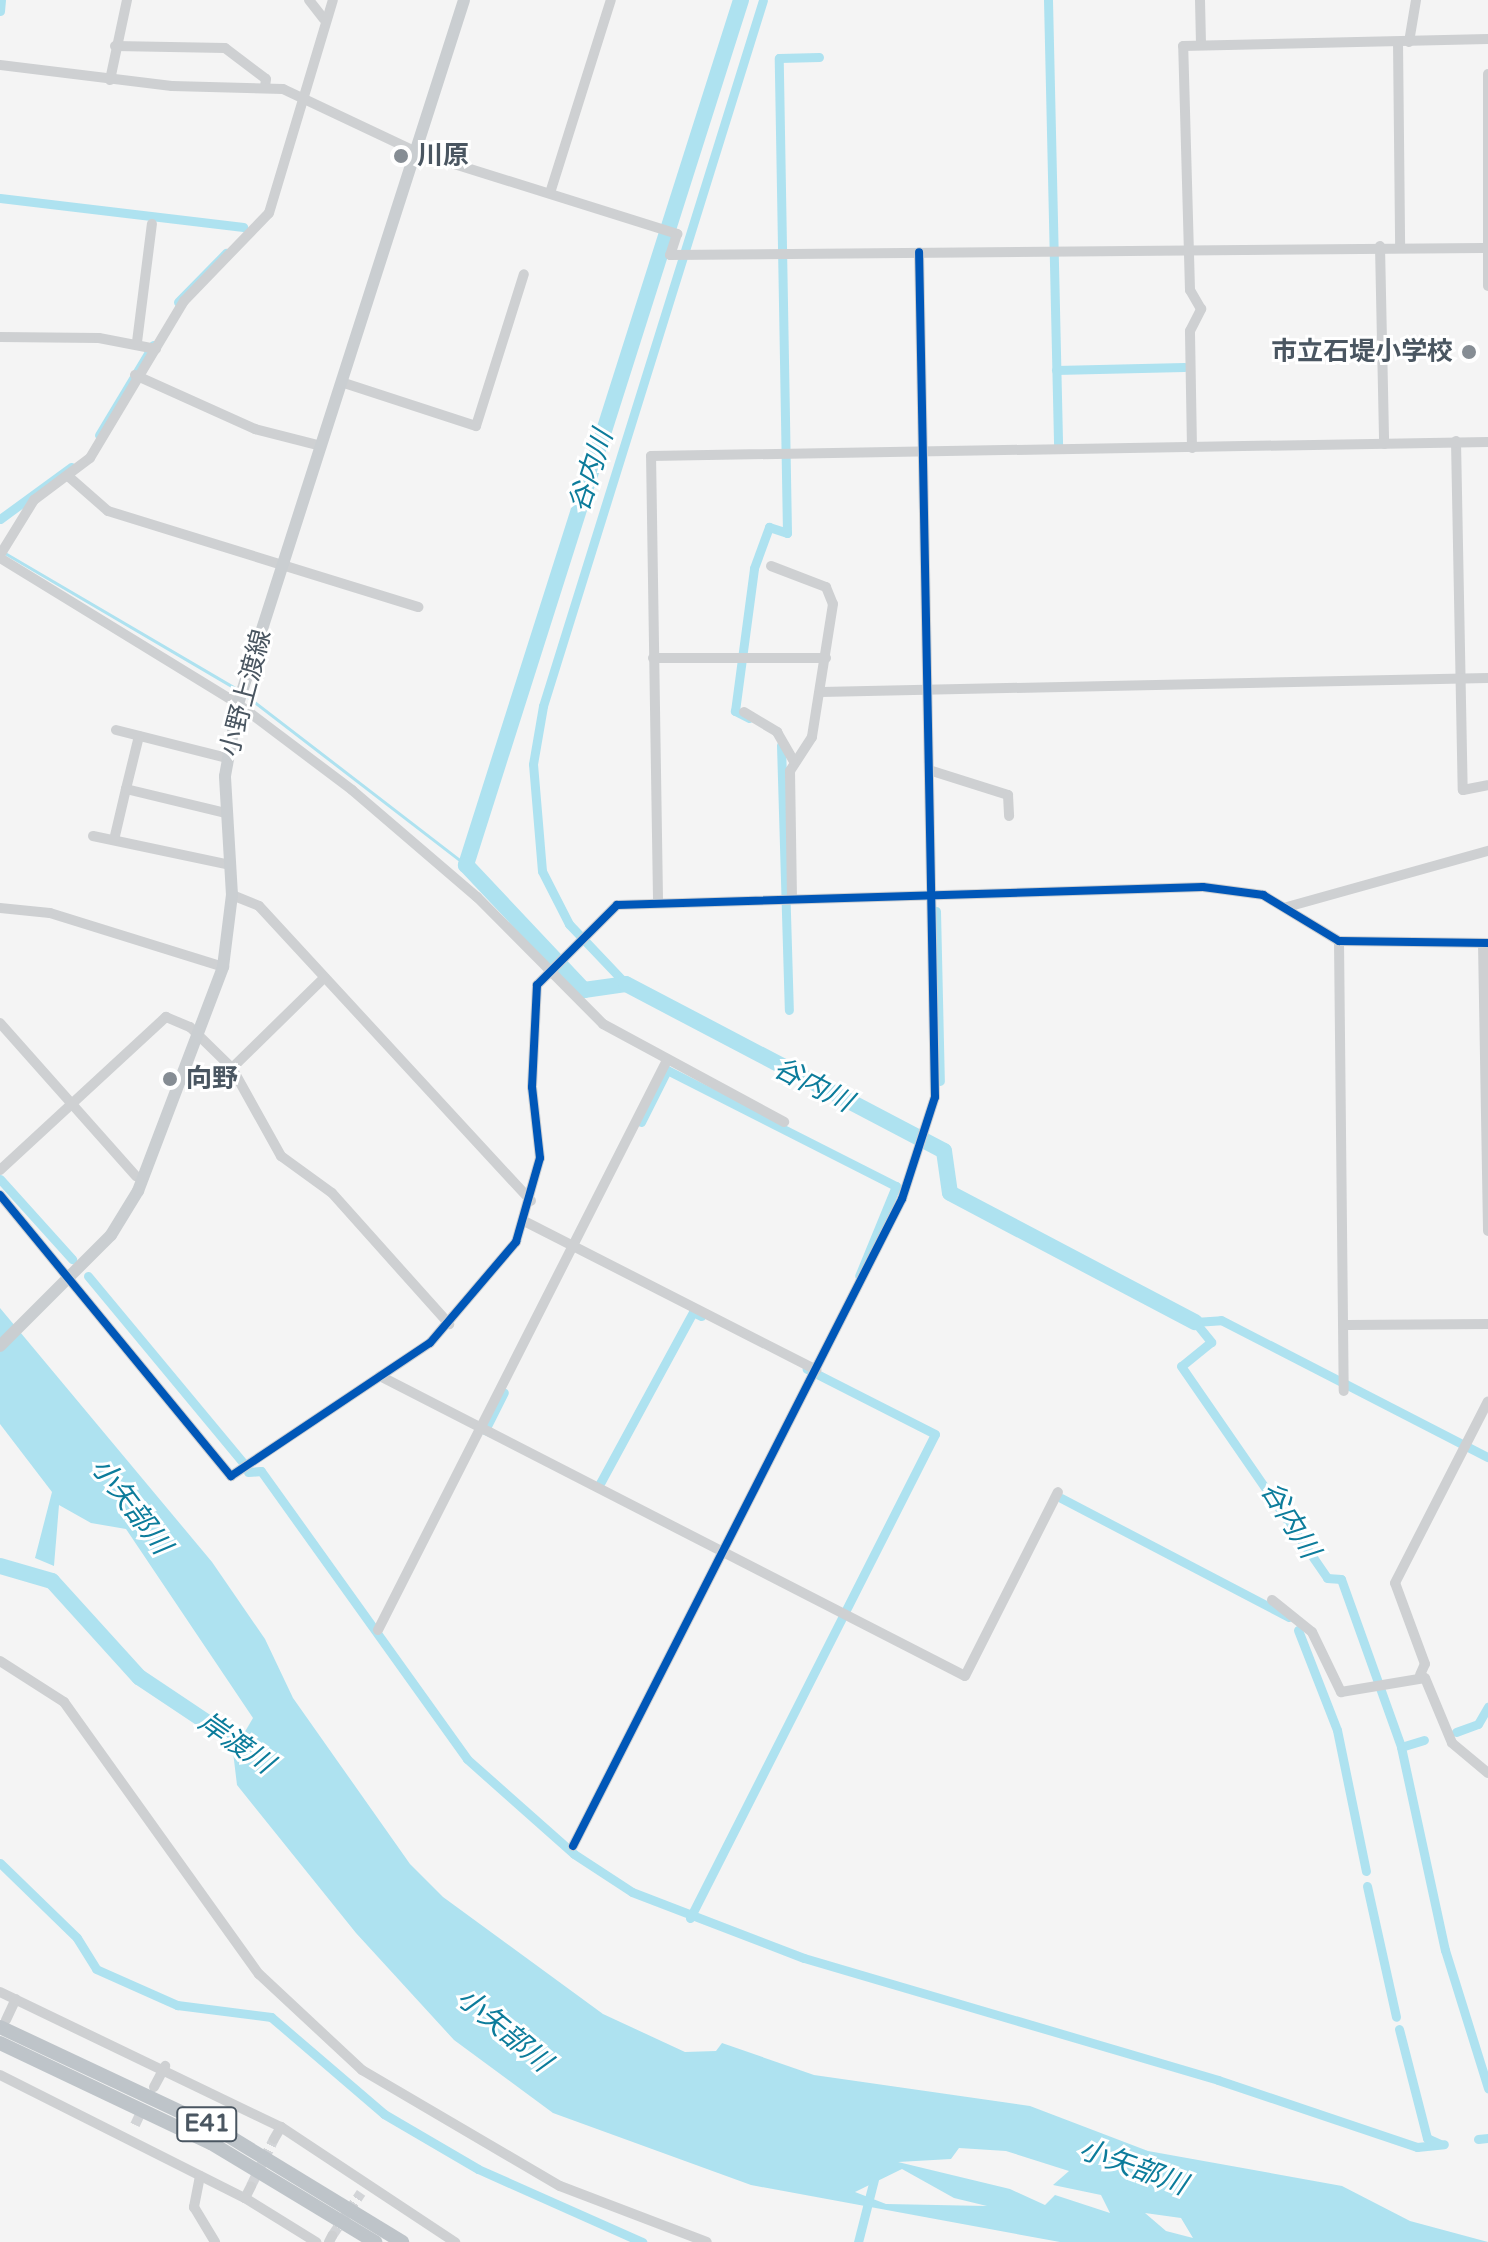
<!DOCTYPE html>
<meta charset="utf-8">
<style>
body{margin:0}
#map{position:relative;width:1488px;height:2242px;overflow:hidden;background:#f4f4f4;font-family:"Varela Round","Noto Sans JP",sans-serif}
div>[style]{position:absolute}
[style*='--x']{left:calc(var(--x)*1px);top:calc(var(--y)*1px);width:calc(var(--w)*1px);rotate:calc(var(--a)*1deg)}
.water>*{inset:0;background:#aee2f0}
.stream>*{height:3px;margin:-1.5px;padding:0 1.5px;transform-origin:1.5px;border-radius:1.5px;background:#aee2f0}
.canal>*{height:9px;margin:-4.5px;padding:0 4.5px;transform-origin:4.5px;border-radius:4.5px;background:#aee2f0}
.river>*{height:16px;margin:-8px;padding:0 8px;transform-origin:8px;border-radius:8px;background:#aee2f0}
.minor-tunnel>*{height:10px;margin-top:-5px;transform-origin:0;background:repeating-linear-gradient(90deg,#d2d4d7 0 10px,transparent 0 15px)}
.minor>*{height:10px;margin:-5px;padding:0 5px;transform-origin:5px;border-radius:5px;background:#ced0d2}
.major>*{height:12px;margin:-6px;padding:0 6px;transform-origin:6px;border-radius:6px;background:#caced1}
.highway>*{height:14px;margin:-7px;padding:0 7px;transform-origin:7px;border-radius:7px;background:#bec4c9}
.cycleway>*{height:8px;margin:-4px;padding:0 4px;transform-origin:4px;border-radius:4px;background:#0057b8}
.dots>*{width:22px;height:22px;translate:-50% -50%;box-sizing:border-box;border:4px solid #fff;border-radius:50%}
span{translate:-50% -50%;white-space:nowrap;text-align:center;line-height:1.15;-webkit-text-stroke:6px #fff;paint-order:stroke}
.shield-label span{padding:2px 6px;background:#fff;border:2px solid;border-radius:6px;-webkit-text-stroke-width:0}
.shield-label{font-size:24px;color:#4a5661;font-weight:700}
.poi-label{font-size:26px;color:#4a5661;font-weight:700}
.left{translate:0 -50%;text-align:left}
.right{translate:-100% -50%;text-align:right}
.street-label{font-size:26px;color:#4a5661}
.water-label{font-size:28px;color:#0c7c9b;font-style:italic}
</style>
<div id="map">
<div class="water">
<i style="clip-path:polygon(evenodd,0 1308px,212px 1562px,265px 1639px,293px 1698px,410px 1864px,443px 1897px,603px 2014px,685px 2052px,716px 2051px,722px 2043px,814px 2075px,1030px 2106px,1148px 2151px,1342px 2186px,1410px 2221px,1488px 2242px,1060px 2242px,751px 2185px,553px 2113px,454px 2040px,356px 1933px,237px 1785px,233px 1752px,253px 1718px,126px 1529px,91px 1523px,59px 1505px,54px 1566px,35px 1558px,52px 1492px,0 1424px,0 1308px,959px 2148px,1006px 2151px,1069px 2171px,1053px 2185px,1101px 2195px,1110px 2213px,1055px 2195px,1045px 2205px,1010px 2189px,898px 2162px,951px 2159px,959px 2148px,0 1308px,902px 2169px,954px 2198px,987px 2206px,886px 2204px,855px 2192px,902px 2169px,0 1308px,1145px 2213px,1181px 2218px,1193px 2238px,1166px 2231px,1145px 2213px)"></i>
</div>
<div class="stream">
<i style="--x:3;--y:552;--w:273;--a:30.4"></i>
<i style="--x:244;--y:694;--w:280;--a:37.6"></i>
</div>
<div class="canal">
<i style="--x:1048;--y:0;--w:444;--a:88.7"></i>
<i style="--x:0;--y:11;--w:11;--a:-85"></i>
<i style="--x:0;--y:198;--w:245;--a:6.8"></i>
<i style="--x:178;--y:302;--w:69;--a:-45.6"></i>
<i style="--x:1056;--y:370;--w:128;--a:-1.3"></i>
<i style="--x:99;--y:435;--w:105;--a:-59"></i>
<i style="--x:0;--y:519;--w:88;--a:-36.2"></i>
<i style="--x:749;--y:718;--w:16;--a:-153"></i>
<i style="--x:735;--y:711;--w:144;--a:-82.4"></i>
<i style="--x:754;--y:568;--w:44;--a:-69.9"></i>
<i style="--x:769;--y:527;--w:19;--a:18"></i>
<i style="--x:787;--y:533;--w:475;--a:-91"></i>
<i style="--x:779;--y:58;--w:40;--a:-1.4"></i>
<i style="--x:781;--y:745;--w:265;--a:88.3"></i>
<i style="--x:936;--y:911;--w:170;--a:88.7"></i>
<i style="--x:626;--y:984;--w:83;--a:-133.5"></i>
<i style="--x:569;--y:924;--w:59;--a:-117"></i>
<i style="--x:542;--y:871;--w:107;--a:-94.8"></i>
<i style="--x:533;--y:764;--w:59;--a:-80.2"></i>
<i style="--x:543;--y:706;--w:739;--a:-72.69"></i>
<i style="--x:641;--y:1122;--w:58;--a:-63.4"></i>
<i style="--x:667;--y:1070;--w:257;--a:26.9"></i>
<i style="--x:896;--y:1186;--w:97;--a:112.3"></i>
<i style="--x:0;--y:1179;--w:108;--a:48"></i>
<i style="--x:88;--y:1276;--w:243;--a:50.3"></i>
<i style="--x:1195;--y:1322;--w:26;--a:51"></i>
<i style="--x:1211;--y:1342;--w:38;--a:141"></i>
<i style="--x:1181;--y:1366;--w:257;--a:55.4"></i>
<i style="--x:1327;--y:1578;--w:14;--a:4"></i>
<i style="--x:1341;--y:1579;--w:178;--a:70.3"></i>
<i style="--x:1401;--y:1747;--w:208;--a:77.8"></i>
<i style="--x:1445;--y:1950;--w:145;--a:72.7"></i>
<i style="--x:1195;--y:1322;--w:26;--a:-4"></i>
<i style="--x:1221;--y:1320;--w:300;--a:27.2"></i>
<i style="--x:492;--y:1433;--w:8;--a:-157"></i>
<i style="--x:485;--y:1430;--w:42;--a:-63.4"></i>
<i style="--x:248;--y:1472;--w:13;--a:-4"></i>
<i style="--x:261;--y:1471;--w:354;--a:54.4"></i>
<i style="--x:467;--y:1759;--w:143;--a:41.6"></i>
<i style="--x:574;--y:1854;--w:69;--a:33.2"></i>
<i style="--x:632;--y:1892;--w:184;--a:21"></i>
<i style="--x:804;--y:1958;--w:432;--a:16.4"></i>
<i style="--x:1218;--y:2080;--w:210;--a:18.6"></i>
<i style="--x:1417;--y:2147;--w:27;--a:-6"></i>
<i style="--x:598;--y:1487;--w:199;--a:-61.5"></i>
<i style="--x:693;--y:1312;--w:9;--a:27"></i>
<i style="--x:1061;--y:1498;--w:257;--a:27.6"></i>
<i style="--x:1298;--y:1630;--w:107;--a:68.7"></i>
<i style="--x:1337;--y:1730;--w:144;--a:78.4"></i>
<i style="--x:1456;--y:1732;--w:23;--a:-20"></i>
<i style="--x:1478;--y:1724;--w:20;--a:-60"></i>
<i style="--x:1401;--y:1747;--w:24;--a:-17"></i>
<i style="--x:0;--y:1863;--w:107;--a:44.2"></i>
<i style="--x:77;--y:1938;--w:36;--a:58"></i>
<i style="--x:96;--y:1969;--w:89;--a:24"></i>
<i style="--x:177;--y:2005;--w:95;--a:7.3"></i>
<i style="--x:271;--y:2017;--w:149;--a:40.6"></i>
<i style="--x:384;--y:2114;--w:109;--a:30.3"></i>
<i style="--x:478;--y:2169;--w:180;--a:24"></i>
<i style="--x:1367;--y:1886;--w:134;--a:77.5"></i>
<i style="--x:690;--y:1918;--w:542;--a:-63.15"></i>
<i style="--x:935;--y:1434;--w:144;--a:-153.1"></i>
<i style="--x:1399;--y:2029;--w:113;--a:75.6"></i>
<i style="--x:1427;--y:2138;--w:14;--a:25"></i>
<i style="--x:1478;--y:2139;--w:10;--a:-6"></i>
<i style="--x:858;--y:2242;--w:65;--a:-75.7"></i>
</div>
<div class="river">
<i style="--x:741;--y:0;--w:908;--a:107.64"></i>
<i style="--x:466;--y:865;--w:172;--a:46.7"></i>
<i style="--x:584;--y:990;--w:42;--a:-8.1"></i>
<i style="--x:626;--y:984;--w:359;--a:27.7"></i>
<i style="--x:944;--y:1151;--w:42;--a:81.9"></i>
<i style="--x:950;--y:1193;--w:277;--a:27.8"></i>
<i style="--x:0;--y:1566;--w:54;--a:16.1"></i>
<i style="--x:52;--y:1581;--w:130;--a:47.8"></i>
<i style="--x:139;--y:1677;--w:141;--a:33.7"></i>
</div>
<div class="minor-tunnel">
<i style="--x:135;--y:2125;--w:21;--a:-65"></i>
<i style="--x:251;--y:2186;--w:52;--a:-63.9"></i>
<i style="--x:332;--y:2236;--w:52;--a:-56"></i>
</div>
<div class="minor">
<i style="--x:309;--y:0;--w:24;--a:52"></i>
<i style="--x:1200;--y:0;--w:45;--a:88.7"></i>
<i style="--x:1398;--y:42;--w:204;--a:89.4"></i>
<i style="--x:1409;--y:42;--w:43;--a:-80.5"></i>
<i style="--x:115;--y:46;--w:110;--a:1"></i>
<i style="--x:225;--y:48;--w:51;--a:37.1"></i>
<i style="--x:266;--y:79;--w:8;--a:97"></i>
<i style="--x:0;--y:65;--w:173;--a:7"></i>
<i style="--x:172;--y:86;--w:111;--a:1.5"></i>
<i style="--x:283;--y:89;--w:147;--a:25.3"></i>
<i style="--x:416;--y:152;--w:274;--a:17.4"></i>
<i style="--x:677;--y:234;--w:22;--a:108"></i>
<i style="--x:670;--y:255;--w:813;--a:-0.49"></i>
<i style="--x:1488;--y:74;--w:212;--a:90"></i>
<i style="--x:110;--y:80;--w:82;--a:-78"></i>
<i style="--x:550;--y:193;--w:202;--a:-72.5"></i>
<i style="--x:1380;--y:246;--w:198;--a:88.8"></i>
<i style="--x:0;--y:337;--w:99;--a:0.6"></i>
<i style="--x:99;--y:338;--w:58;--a:10.9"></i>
<i style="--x:137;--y:342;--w:119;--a:-82.8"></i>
<i style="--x:135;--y:375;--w:132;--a:24.2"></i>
<i style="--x:255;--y:429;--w:68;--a:14.4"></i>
<i style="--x:341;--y:382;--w:142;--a:18.1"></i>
<i style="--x:476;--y:426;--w:159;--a:-72.5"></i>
<i style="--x:1456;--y:441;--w:349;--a:88.9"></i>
<i style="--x:1463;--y:790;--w:25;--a:-11"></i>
<i style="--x:1192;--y:448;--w:117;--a:-91"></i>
<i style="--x:1190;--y:331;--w:25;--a:-63"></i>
<i style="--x:1201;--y:309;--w:22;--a:-120"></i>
<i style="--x:1190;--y:290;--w:244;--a:-91.6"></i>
<i style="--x:1183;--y:46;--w:305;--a:-1.3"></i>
<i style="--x:68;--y:476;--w:53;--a:41.2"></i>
<i style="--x:108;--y:511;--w:325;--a:17.2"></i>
<i style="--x:0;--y:555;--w:65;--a:-58.3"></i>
<i style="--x:34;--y:500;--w:70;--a:-36.9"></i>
<i style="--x:90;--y:458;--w:183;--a:-59.1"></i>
<i style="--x:184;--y:301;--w:122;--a:-46"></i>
<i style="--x:269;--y:213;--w:222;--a:-73.3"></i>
<i style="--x:0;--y:558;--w:279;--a:31.5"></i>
<i style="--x:238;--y:704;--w:143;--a:37"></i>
<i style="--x:352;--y:790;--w:165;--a:40.6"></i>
<i style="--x:477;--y:897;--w:179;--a:45.2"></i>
<i style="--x:603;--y:1024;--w:206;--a:28.4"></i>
<i style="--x:771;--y:566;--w:59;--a:20.9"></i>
<i style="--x:826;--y:587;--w:18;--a:68"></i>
<i style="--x:833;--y:604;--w:135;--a:99"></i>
<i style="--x:812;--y:737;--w:40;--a:122.9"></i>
<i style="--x:790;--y:771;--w:125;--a:89.1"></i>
<i style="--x:653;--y:658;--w:173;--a:0"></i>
<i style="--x:821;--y:692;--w:667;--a:-1.2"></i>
<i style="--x:744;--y:712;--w:39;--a:31"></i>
<i style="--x:777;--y:732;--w:32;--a:60"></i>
<i style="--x:116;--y:730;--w:114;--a:14.2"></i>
<i style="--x:139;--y:736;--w:55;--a:103.8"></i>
<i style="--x:126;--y:789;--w:103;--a:13.5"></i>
<i style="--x:929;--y:770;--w:83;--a:17.6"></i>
<i style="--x:1008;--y:795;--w:21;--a:87"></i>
<i style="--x:93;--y:836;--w:141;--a:11.9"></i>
<i style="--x:114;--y:840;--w:52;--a:-76.8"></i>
<i style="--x:232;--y:895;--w:29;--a:22"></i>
<i style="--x:259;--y:906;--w:401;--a:47.3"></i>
<i style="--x:658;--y:899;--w:443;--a:-90.9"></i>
<i style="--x:651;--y:456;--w:837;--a:-0.96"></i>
<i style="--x:1287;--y:907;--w:209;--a:-15.6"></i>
<i style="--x:0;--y:908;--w:50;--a:5.7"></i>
<i style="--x:50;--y:913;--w:181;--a:17.3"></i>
<i style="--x:1339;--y:941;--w:450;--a:89.4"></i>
<i style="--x:1483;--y:943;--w:288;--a:89"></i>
<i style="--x:0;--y:1023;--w:205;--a:48.4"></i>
<i style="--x:232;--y:1068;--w:129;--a:-44.4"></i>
<i style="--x:0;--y:1170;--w:226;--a:-42.7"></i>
<i style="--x:166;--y:1017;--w:26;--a:23"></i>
<i style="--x:190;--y:1027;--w:59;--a:44.3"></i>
<i style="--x:232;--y:1068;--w:101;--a:60.9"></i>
<i style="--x:281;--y:1156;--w:63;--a:36"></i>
<i style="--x:332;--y:1193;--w:176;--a:48.2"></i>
<i style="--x:0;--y:1195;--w:364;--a:50.6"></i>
<i style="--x:231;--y:1476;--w:239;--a:-33.8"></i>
<i style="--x:430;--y:1343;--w:133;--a:-49.6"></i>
<i style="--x:516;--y:1242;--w:87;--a:-74.1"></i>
<i style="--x:540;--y:1158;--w:71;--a:-96.4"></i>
<i style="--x:532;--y:1087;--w:102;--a:-87.2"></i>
<i style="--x:537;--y:985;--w:113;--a:-45"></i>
<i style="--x:617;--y:905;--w:586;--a:-1.76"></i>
<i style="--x:1203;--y:887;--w:61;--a:7.6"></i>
<i style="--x:1263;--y:895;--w:89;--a:31.2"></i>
<i style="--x:1339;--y:941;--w:149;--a:0.8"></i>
<i style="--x:526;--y:1222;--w:326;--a:27"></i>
<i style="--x:1347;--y:1325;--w:141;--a:-0.4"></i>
<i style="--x:380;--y:1376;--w:657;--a:27.15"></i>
<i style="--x:965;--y:1676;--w:206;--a:-63.2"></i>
<i style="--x:1272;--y:1600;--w:51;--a:38.7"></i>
<i style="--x:1312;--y:1632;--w:67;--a:64.2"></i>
<i style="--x:1341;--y:1692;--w:85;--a:-9.5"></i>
<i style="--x:1425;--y:1678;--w:70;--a:67.4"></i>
<i style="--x:1452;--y:1743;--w:47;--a:39.8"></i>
<i style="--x:378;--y:1630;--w:635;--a:-63.11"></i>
<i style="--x:0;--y:1661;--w:76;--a:32.6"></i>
<i style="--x:64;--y:1702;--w:335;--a:54.4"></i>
<i style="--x:259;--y:1974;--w:141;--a:43"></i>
<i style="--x:362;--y:2070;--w:229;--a:30.4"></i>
<i style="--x:560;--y:2186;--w:157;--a:20.9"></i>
<i style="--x:1420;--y:1675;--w:12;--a:-66"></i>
<i style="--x:1425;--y:1664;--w:86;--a:-110.3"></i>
<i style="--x:1395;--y:1583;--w:204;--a:-62.9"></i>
<i style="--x:573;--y:1846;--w:726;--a:-63.05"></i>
<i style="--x:902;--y:1199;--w:107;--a:-72.1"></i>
<i style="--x:935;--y:1097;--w:845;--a:-91.08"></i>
<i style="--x:0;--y:1992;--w:312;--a:25.7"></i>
<i style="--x:281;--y:2127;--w:209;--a:33.5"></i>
<i style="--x:6;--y:2020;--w:23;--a:-65"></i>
<i style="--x:0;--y:2075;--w:274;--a:26.7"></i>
<i style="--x:245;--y:2198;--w:84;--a:31.8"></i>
<i style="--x:154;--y:2087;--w:24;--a:-62"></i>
<i style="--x:274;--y:2139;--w:14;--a:-60"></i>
<i style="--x:200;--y:2176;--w:32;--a:101"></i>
<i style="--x:194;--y:2207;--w:41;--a:59"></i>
<i style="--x:245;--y:2198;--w:13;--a:-63"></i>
<i style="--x:329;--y:2242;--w:7;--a:-63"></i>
</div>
<div class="major">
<i style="--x:0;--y:1346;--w:157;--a:-45"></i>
<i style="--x:111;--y:1235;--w:52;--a:-58.5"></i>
<i style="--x:138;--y:1191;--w:240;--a:-69.2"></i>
<i style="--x:223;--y:967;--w:73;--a:-82.9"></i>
<i style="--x:232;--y:895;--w:119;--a:-93.4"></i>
<i style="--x:225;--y:776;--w:73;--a:-79.8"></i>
<i style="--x:238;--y:704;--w:739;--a:-72.2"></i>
</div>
<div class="highway">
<i style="--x:0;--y:2027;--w:240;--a:25.2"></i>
<i style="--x:217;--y:2129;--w:217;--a:31.4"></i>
<i style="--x:0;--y:2043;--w:233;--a:25.4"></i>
<i style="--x:211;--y:2143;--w:192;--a:31.1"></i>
</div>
<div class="cycleway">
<i style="--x:0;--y:1195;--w:364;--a:50.6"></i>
<i style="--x:231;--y:1476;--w:239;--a:-33.8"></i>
<i style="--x:430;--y:1343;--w:133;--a:-49.6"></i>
<i style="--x:516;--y:1242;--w:87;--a:-74.1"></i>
<i style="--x:540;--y:1158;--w:71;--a:-96.4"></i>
<i style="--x:532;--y:1087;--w:102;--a:-87.2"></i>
<i style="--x:537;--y:985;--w:113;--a:-45"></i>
<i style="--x:617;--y:905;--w:586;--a:-1.76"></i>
<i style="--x:1203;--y:887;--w:61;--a:7.6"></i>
<i style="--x:1263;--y:895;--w:89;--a:31.2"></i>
<i style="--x:1339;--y:941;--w:149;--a:0.8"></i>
<i style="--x:573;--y:1846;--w:726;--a:-63.05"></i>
<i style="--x:902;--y:1199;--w:107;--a:-72.1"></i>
<i style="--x:935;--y:1097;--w:845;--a:-91.08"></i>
</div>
<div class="dots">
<i style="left:401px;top:156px;background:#868d94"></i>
<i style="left:1469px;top:352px;background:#868d94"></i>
<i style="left:170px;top:1079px;background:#868d94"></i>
</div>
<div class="shield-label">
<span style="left:207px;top:2124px">E41</span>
</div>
<div class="poi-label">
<span class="left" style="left:417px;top:156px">川原</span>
<span class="right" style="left:1453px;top:352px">市立石堤小学校</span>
<span class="left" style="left:186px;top:1079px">向野</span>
</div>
<div class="street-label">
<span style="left:246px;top:693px;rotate:-75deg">小野上渡線</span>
</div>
<div class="water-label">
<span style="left:591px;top:471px;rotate:-72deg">谷内川</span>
<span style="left:813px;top:1085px;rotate:27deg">谷内川</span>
<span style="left:131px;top:1506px;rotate:53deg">小矢部川</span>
<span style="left:1290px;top:1520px;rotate:58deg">谷内川</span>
<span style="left:236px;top:1743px;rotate:35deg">岸渡川</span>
<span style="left:504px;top:2030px;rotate:40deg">小矢部川</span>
<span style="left:1133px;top:2167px;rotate:20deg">小矢部川</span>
</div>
</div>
